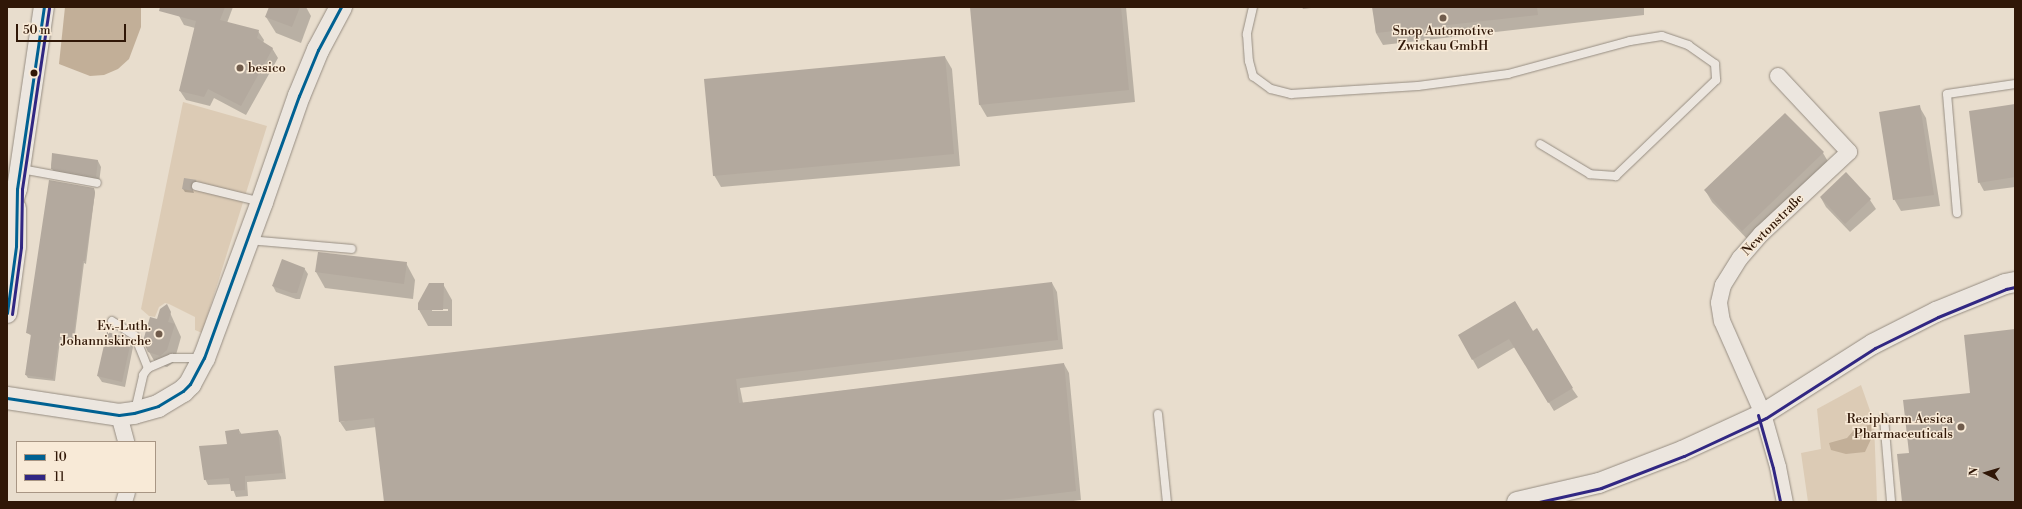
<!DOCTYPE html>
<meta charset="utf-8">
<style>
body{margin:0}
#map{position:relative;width:2022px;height:509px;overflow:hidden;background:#e8ddcd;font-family:"Libre Bodoni",serif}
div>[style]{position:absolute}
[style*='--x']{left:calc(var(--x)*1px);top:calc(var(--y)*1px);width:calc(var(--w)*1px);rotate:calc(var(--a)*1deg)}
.green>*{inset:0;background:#dccbb5}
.water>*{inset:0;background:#c2af98}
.shadow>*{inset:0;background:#0003}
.building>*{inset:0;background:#b3a99e}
.roads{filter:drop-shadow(0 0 1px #968d82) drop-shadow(0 0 1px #968d82)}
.service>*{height:8px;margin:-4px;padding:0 4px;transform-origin:4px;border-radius:4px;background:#ece6df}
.minor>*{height:16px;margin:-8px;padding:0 8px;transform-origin:8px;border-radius:8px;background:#ece6df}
.tertiary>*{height:20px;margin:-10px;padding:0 10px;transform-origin:10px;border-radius:10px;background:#ece6df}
.secondary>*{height:22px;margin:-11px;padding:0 11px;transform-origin:11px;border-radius:11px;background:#ece6df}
.bus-1>*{height:3px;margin:-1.5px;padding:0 1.5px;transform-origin:1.5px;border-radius:1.5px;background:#006192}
.bus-2>*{height:3px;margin:-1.5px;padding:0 1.5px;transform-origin:1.5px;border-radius:1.5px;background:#312783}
.dots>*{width:11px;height:11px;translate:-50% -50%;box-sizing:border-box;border:2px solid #f8ead7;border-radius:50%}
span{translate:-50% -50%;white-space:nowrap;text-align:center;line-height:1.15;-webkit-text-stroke:3px #f8ead7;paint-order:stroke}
.poi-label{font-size:13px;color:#301707}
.left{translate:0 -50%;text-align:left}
.right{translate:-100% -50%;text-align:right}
.street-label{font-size:13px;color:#301707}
.frame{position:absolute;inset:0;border:8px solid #301707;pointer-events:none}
.legend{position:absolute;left:16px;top:441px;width:140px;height:52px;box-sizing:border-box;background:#f8ead7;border:1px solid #a89684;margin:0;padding:5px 7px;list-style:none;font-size:12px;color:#301707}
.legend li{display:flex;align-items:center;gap:8px;height:20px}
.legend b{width:20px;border:1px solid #a89684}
.north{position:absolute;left:1966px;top:453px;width:40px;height:40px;-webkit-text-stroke:3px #f8ead7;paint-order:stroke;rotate:275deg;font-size:11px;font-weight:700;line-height:16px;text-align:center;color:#301707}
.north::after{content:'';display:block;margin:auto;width:14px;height:18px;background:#301707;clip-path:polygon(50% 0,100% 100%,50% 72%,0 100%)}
.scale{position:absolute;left:16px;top:24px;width:110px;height:18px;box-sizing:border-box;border:2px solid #301707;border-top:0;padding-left:5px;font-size:12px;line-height:14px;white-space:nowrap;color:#301707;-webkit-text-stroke:3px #f8ead7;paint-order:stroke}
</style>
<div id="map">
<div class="green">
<i style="clip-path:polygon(183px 102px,267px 126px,202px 333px,195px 330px,195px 317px,169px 304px,165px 303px,159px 307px,155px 317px,149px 316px,141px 309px)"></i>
<i style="clip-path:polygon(1861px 385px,1874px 422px,1877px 502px,1808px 502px,1801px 453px,1821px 449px,1817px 409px)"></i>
</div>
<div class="water">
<i style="clip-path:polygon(65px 7px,141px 7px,141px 27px,129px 59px,118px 69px,104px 75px,90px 76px,59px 64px)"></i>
<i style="clip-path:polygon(1871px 424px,1872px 437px,1865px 452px,1846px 454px,1831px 450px,1829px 443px,1847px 438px,1854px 430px)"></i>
</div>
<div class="shadow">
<i style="clip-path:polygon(181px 7px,233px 7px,227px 23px,258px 31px,264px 40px,263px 43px,272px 48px,278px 58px,246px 115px,214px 98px,210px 106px,186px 100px,180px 91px,195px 28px,184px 25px,179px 16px)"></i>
<i style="clip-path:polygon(270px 7px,306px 7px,311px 16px,301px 43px,276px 33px,266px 17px)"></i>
<i style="clip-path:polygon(971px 7px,1126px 7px,1135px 102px,987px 117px,980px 105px)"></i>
<i style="clip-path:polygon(1302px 7px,1319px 7px,1303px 9px)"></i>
<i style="clip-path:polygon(1373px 7px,1644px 7px,1644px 15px,1383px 45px,1376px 33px)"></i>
<i style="clip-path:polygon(945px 57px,952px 69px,960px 166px,721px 187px,714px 175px)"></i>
<i style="clip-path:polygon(2015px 104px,2015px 187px,1984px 191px,1979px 182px)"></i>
<i style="clip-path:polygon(1919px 106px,1926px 118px,1940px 206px,1901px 211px,1894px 199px)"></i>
<i style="clip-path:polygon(1785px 114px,1823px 153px,1830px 165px,1750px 242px,1712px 202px,1705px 190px)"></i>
<i style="clip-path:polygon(53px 154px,98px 161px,101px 167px,99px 183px,55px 175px,51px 166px)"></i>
<i style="clip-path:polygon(1846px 174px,1870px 200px,1876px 209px,1850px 232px,1826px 207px,1821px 198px)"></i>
<i style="clip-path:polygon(185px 179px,196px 181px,197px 183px,192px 187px,194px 193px,185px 192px,183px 189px)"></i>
<i style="clip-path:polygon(94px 189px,95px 192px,86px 264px,84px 263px,74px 342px,60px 340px,55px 381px,28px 378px,26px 375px,32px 336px,27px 333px)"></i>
<i style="clip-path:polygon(406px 263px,415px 280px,413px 299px,325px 288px,316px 272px)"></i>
<i style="clip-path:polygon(304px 268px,308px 274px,300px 299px,296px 299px,276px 292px,273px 286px)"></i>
<i style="clip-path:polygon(1052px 283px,1057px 292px,1063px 349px,740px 388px,743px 403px,1064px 364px,1069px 373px,1081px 500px,1066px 502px,385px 502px,376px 427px,346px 431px,340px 422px)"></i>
<i style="clip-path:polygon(evenodd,443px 284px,452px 300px,452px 326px,428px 326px,419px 310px,443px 284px,432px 309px,448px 309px,448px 311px,432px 311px,432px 309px)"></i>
<i style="clip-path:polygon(167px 306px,181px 337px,174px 362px,167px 367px,156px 364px,149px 352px,158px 320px)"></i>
<i style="clip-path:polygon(1533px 333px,1578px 397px,1554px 411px,1515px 347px,1478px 369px,1459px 335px)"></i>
<i style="clip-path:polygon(130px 341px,133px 347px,125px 387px,102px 382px,98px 376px)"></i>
<i style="clip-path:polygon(239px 430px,242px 435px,278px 431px,281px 437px,286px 479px,247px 482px,248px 496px,236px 497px,231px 484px,208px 485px,205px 479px)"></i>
</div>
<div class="building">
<i style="clip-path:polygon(160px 7px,225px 7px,220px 20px,259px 30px,257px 38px,273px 48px,241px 106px,208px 89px,204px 97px,179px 91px,196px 21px,159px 11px)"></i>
<i style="clip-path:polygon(269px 7px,300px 7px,292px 27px,265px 17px)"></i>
<i style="clip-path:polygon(970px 7px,1121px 7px,1129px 90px,979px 105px)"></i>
<i style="clip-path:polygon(1372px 7px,1537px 7px,1538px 15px,1376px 33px)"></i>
<i style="clip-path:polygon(945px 56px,954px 154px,713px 176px,704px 79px)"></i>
<i style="clip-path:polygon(2015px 104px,2015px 177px,1978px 183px,1969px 111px)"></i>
<i style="clip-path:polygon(1920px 105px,1934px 195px,1893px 200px,1879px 112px)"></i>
<i style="clip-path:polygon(1785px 113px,1824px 152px,1742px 231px,1704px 190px)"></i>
<i style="clip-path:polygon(52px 153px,98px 160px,96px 177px,51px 169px)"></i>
<i style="clip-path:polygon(1846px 172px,1871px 199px,1845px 224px,1820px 197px)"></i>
<i style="clip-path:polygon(184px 178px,197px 180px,191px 184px,193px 191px,182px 189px)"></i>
<i style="clip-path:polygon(49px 180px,94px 188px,95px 193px,85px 261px,83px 261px,73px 340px,59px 338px,53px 379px,25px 375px,31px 334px,26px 333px)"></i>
<i style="clip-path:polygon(318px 252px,407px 262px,404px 284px,315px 272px)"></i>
<i style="clip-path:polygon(282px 259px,305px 268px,297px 293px,292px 293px,272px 286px)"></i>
<i style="clip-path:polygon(1052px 282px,1058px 340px,736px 379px,739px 403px,1064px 363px,1076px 491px,984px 502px,384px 502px,374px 418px,339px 422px,334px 366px)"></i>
<i style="clip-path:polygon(429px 283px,444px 283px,443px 310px,418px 310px,418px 303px)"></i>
<i style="clip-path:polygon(1515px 301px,1533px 331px,1537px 328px,1573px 388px,1548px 403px,1509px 339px,1472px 360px,1458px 335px)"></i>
<i style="clip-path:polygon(167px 304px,171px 312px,168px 322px,175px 324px,167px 350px,160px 356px,148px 352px,143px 341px,150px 317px,157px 319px,160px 309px)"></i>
<i style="clip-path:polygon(2015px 329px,2015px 502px,1902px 502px,1897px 454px,1909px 453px,1903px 400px,1970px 393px,1964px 335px)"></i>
<i style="clip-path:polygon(107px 332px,126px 337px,131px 341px,122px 382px,97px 376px)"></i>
<i style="clip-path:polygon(239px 429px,239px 434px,278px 430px,283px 473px,245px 476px,245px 490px,231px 491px,229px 478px,204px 480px,199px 446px,227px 444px,225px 431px)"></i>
</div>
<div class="roads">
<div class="service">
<i style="--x:1253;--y:7;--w:28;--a:103"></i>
<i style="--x:1247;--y:34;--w:27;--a:86"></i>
<i style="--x:1249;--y:61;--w:16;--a:75"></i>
<i style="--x:1253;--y:76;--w:22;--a:36"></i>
<i style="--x:1271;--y:89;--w:21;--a:14"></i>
<i style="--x:1291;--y:94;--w:127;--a:-3.6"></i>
<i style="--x:1418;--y:86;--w:91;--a:-7.6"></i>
<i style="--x:1508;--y:74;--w:126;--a:-15.1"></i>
<i style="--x:1630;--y:41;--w:32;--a:-9"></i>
<i style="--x:1662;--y:36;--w:28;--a:19"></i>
<i style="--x:1688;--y:45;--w:33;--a:35"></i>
<i style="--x:1715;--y:64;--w:16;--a:86"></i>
<i style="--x:1716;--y:80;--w:139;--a:136.2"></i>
<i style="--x:1616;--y:176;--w:26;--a:-176"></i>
<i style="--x:1590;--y:174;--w:58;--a:-149"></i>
<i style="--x:21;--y:169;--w:77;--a:10.4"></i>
<i style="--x:196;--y:186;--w:67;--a:13.8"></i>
<i style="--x:1957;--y:213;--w:119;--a:-94.8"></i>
<i style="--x:1947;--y:94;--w:69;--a:-8.4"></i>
<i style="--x:249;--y:240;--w:103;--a:5"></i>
<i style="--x:112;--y:321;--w:27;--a:33"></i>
<i style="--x:135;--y:336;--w:35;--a:68"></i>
<i style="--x:135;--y:411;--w:37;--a:-77"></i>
<i style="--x:143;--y:375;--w:9;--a:-54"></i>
<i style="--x:148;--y:368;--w:26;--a:-23"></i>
<i style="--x:172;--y:358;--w:29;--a:0"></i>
<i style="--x:1158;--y:414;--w:88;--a:84.2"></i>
<i style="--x:1884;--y:418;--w:84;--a:85.2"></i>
</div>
<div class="minor">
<i style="--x:1778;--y:76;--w:104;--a:46.9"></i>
<i style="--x:1849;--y:152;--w:120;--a:137"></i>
<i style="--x:1761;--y:234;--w:32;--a:131"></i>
<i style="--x:1740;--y:258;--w:32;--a:122"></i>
<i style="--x:1723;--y:285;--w:18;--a:103"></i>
<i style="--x:1719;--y:303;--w:18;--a:81"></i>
<i style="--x:1722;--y:321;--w:102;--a:66.2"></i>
<i style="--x:1763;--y:414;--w:55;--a:74.2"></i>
<i style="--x:1778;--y:467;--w:36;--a:79"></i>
<i style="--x:119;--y:415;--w:28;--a:75"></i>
<i style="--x:124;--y:502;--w:10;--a:-73"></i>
</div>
<div class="tertiary">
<i style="--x:7;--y:223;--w:35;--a:-74"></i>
<i style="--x:17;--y:189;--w:184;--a:-81.6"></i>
<i style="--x:7;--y:313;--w:68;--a:-82.3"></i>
<i style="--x:16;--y:246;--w:38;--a:-90"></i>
<i style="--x:1517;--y:502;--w:84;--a:-13"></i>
<i style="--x:1599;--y:483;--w:89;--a:-21.1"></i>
<i style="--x:1682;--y:451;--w:89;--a:-24.6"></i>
<i style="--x:1763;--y:414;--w:130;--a:-32.5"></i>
<i style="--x:1873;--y:344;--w:71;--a:-26.9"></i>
<i style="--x:1936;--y:312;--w:74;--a:-22.1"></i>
<i style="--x:2005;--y:284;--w:10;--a:-11"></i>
</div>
<div class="secondary">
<i style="--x:7;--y:398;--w:113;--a:8.6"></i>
<i style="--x:119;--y:415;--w:15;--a:-8"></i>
<i style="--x:134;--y:413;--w:25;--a:-16"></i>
<i style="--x:158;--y:406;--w:29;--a:-31"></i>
<i style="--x:183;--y:391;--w:10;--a:-45"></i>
<i style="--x:190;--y:384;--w:30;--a:-62"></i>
<i style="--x:204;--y:358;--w:166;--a:-69.6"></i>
<i style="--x:262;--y:202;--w:112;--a:-70.8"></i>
<i style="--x:299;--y:96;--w:50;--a:-67.6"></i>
<i style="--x:318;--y:50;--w:49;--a:-61.9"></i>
</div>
</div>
<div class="bus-1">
<i style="--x:7;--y:313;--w:68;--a:-82.3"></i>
<i style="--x:16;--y:246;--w:57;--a:-89"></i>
<i style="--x:17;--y:189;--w:184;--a:-81.6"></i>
<i style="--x:7;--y:398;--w:113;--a:8.6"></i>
<i style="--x:119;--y:415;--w:15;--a:-8"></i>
<i style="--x:134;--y:413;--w:25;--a:-16"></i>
<i style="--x:158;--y:406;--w:29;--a:-31"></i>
<i style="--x:183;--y:391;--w:10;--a:-45"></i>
<i style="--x:190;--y:384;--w:30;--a:-62"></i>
<i style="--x:204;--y:358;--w:279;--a:-70.1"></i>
<i style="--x:299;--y:96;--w:50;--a:-67.6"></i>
<i style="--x:318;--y:50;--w:49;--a:-61.9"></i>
</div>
<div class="bus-2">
<i style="--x:12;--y:314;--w:68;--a:-82.3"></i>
<i style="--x:21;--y:247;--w:58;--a:-89"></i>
<i style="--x:22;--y:189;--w:183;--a:-81.5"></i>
<i style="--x:1758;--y:415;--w:55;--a:74.2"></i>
<i style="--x:1773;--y:468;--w:35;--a:78"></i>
<i style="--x:1539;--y:502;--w:64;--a:-12.7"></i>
<i style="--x:1601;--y:488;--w:89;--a:-21.1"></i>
<i style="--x:1684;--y:456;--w:90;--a:-24.9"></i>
<i style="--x:1766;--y:418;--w:130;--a:-32.7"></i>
<i style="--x:1875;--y:348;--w:70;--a:-26.2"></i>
<i style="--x:1938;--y:317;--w:74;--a:-22.4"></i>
<i style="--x:2006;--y:289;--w:9;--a:-13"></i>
</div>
<div class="dots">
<i style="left:1443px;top:18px;background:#705c4c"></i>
<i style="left:240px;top:68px;background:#705c4c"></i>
<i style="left:34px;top:73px;background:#301707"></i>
<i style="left:159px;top:334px;background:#705c4c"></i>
<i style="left:1961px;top:427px;background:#705c4c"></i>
</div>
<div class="poi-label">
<span style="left:1443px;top:39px">Snop Automotive<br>Zwickau GmbH</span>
<span class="left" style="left:248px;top:68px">besico</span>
<span class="right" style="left:151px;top:334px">Ev.-Luth.<br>Johanniskirche</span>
<span class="right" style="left:1953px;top:427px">Recipharm Aesica<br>Pharmaceuticals</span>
</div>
<div class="street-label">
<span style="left:1773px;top:225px;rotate:-45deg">Newtonstraße</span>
</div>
<div class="frame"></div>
<ul class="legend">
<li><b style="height:5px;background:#006192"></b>10</li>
<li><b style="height:5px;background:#312783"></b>11</li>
</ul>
<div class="north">N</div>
<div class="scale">50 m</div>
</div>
